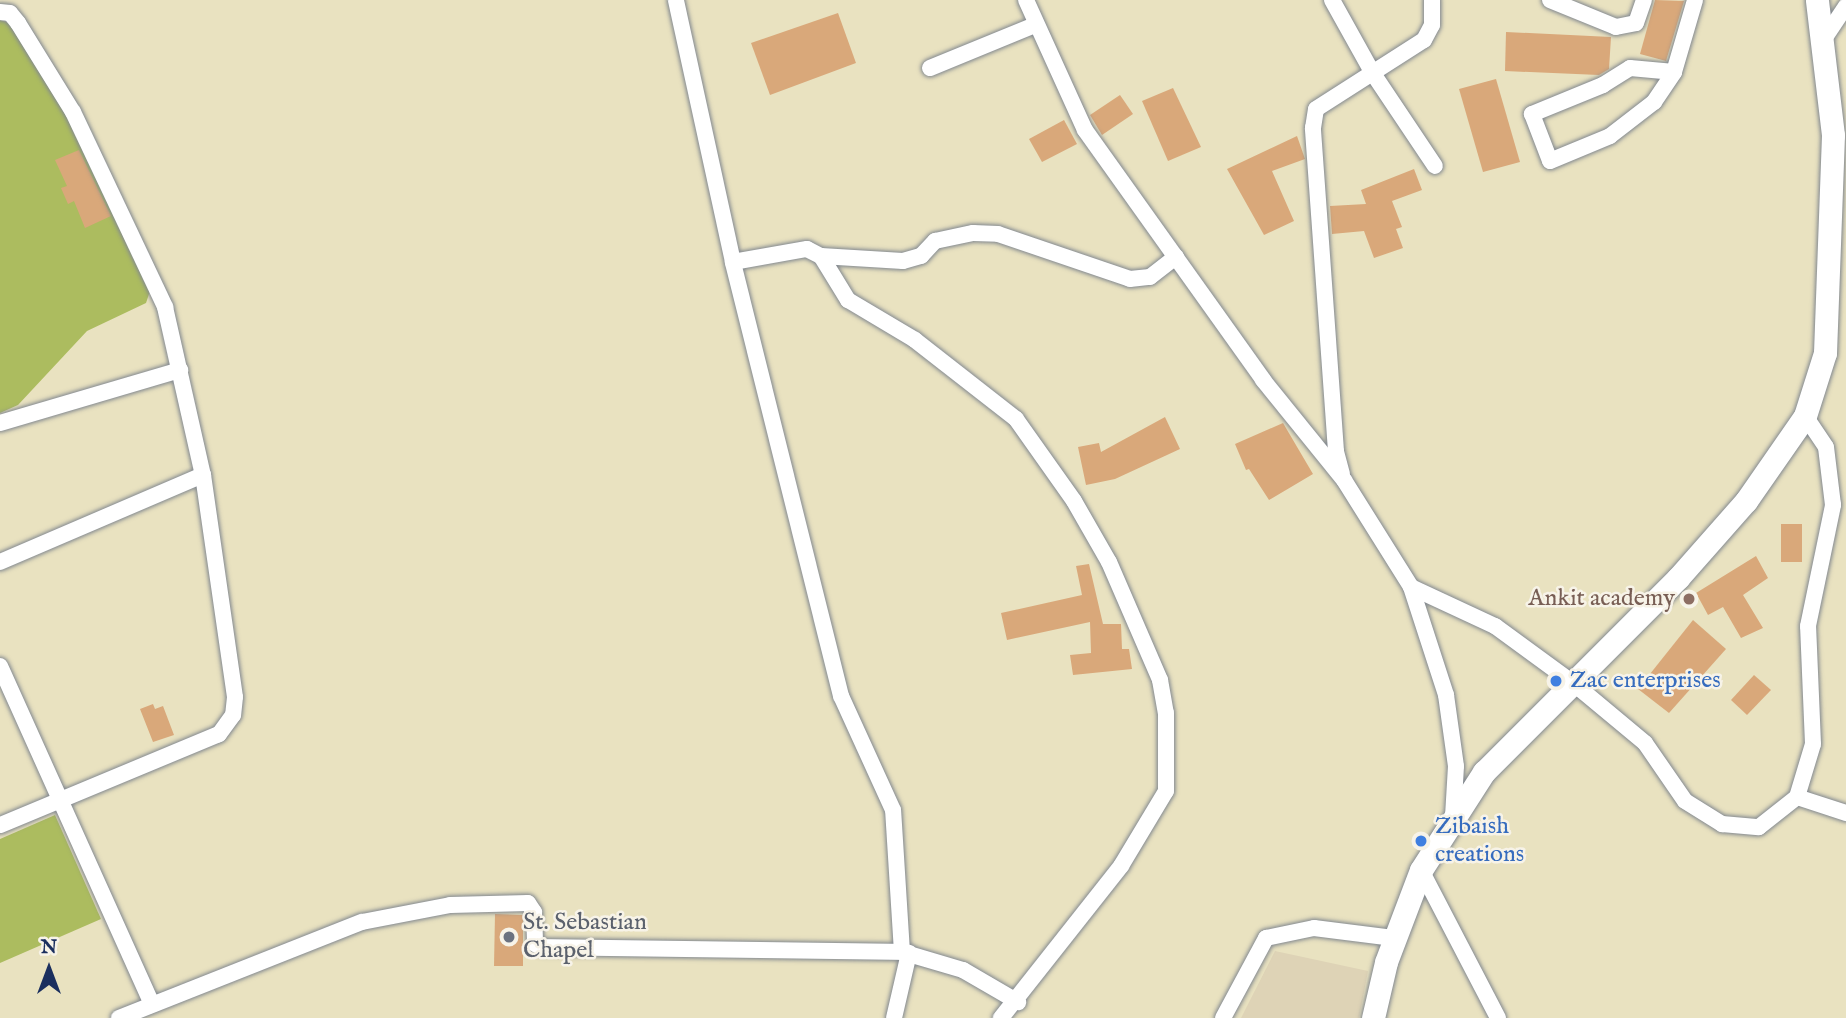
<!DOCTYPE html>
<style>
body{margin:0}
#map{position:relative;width:1846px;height:1018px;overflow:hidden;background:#e9e2c0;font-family:"IM FELL English",serif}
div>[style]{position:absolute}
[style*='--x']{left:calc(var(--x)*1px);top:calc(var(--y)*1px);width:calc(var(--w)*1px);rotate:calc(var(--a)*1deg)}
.built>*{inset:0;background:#ded3b6}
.green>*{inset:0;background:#acbc5f}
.building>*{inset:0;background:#d9a87a}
.roads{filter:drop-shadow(0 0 2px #82888f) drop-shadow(0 0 2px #82888f)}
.street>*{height:16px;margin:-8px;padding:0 8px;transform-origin:8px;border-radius:8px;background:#fff}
.secondary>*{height:23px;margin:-11.5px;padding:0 11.5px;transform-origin:11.5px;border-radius:11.5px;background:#fff}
.dots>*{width:19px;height:19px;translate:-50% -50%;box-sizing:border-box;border:4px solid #f7f3e8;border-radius:50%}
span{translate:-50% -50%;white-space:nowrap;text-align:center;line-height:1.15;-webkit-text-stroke:5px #f7f3e8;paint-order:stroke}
.education-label{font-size:24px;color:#785e54}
.right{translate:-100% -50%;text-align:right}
.shop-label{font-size:24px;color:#366cbe}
.left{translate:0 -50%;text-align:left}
.worship-label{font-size:24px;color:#5b616d}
.north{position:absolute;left:14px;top:934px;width:70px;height:70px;-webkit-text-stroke:5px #f7f3e8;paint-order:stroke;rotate:0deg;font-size:19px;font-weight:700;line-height:28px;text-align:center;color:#1b2f5e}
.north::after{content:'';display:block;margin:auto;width:24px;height:32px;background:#1b2f5e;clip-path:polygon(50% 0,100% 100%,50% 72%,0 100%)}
</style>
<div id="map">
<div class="built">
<i style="clip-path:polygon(1275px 951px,1368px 971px,1359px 1018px,1241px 1018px)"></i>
</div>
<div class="green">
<i style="clip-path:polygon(0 20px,9px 23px,86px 147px,150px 291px,146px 303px,87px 331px,18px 405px,0 413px)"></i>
<i style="clip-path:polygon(55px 815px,101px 919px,0 963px,0 839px)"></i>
</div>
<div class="building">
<i style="clip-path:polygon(1655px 0,1684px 1px,1666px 61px,1640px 54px)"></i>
<i style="clip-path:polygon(838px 13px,856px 63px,770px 95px,751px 43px)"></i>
<i style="clip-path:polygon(1506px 32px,1611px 37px,1609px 69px,1599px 75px,1505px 71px)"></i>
<i style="clip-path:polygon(1496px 79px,1520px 162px,1483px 172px,1459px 89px)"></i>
<i style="clip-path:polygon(1173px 88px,1201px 147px,1168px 161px,1142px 101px)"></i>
<i style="clip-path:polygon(1120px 95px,1133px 114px,1102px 135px,1090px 115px)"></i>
<i style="clip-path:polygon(1064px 120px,1077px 144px,1042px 162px,1029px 139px)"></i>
<i style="clip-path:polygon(1297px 136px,1305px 159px,1272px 171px,1294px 221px,1264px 235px,1227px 169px)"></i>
<i style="clip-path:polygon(79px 150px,111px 216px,85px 228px,74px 201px,68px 204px,61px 188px,67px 186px,55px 160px)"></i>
<i style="clip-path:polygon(1414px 169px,1422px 190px,1392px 201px,1402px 227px,1396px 229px,1403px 248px,1374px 258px,1364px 231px,1332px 234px,1330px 206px,1366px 204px,1361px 190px)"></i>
<i style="clip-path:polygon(1165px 417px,1180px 449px,1115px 479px,1086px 485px,1078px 447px,1099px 443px,1101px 452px)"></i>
<i style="clip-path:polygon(1283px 423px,1313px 474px,1269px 500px,1249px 469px,1246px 470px,1235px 444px)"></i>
<i style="clip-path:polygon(1781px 524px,1802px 524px,1802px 562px,1781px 562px)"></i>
<i style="clip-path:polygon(1756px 556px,1768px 578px,1743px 595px,1763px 628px,1741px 638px,1723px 607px,1708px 615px,1696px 593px)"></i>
<i style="clip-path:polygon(1089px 564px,1103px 624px,1121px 624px,1122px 649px,1129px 649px,1132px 669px,1073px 675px,1070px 655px,1091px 653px,1090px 622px,1007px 640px,1001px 613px,1082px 595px,1076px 566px)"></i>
<i style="clip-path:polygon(1693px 620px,1726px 649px,1669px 713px,1638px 689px)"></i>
<i style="clip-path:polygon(1754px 675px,1771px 690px,1747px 715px,1731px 700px)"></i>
<i style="clip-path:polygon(153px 704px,155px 709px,163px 706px,174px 735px,153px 742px,140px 709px)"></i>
<i style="clip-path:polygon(495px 914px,523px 915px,523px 966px,494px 966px)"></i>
</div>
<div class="roads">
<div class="street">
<i style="--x:1026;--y:0;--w:143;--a:65.6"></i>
<i style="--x:1085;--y:130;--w:307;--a:54.5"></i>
<i style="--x:1263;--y:380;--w:129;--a:51"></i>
<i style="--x:1344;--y:480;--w:126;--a:57.9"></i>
<i style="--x:1411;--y:587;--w:114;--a:72"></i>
<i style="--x:1446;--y:695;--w:72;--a:82"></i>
<i style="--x:1456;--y:766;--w:50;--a:93.4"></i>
<i style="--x:1332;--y:0;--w:82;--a:60.9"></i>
<i style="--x:1372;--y:72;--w:113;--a:56.2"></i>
<i style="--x:1550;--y:0;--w:71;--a:22.2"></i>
<i style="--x:1616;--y:27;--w:20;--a:-11"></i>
<i style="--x:1636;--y:23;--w:24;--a:-71"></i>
<i style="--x:0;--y:12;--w:10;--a:6"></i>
<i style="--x:10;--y:13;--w:13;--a:51"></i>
<i style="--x:18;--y:23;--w:105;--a:58.3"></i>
<i style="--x:73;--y:112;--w:216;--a:64.7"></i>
<i style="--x:165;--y:307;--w:172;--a:77.3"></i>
<i style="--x:203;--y:475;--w:224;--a:81.8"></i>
<i style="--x:235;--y:697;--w:18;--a:96"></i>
<i style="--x:233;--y:715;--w:24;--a:126"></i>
<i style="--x:219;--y:734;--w:237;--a:157.4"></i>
<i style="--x:1822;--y:42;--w:43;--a:-56.3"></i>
<i style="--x:930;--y:68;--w:113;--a:-22.3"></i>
<i style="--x:1674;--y:72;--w:44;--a:-174.8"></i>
<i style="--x:1630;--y:68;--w:32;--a:148"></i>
<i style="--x:1603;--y:85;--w:77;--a:157.8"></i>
<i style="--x:1532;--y:114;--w:50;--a:69"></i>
<i style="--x:1550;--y:161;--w:65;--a:-22.6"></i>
<i style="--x:1610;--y:136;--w:56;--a:-37.7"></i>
<i style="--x:1654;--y:102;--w:36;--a:-56"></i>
<i style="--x:1674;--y:72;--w:75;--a:-73.7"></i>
<i style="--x:821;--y:256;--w:52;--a:58.5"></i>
<i style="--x:848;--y:300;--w:78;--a:30.8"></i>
<i style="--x:915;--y:340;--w:128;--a:38"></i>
<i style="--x:1016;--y:419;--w:100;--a:54.7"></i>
<i style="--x:1074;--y:501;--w:70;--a:60.2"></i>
<i style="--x:1109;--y:562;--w:129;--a:66.6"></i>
<i style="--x:1160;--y:680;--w:34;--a:80"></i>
<i style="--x:1166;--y:713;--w:78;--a:90"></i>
<i style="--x:1166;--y:791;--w:87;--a:121"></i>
<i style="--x:1121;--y:866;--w:194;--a:128.3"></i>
<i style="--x:733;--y:262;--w:75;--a:-10"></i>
<i style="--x:807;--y:249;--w:16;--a:27"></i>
<i style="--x:821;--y:256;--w:82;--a:3.5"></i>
<i style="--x:903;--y:261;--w:19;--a:-16"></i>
<i style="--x:921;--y:256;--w:21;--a:-47"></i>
<i style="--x:935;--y:241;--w:39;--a:-12"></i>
<i style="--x:973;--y:233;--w:25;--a:2"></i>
<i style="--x:998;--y:234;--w:139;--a:18.8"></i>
<i style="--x:1130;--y:279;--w:20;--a:-6"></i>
<i style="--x:1150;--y:277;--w:33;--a:-38"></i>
<i style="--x:0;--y:423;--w:188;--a:-16.4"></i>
<i style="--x:1342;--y:474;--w:24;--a:-105"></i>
<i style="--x:1336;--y:451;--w:324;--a:-94.1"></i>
<i style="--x:1313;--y:128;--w:19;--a:-81"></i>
<i style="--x:1316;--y:109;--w:128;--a:-32.6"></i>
<i style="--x:1424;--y:40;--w:17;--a:-62"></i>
<i style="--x:1432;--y:25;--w:25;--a:-90"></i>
<i style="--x:0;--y:562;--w:221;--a:-23.2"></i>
<i style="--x:1411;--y:587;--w:93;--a:24.9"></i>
<i style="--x:1495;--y:626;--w:97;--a:36.2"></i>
<i style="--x:1573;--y:683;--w:94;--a:39.8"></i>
<i style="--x:1645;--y:743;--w:70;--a:55.4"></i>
<i style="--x:1685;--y:801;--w:44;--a:31.9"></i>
<i style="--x:1722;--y:824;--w:37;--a:5"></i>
<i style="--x:1759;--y:827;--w:48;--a:-38.3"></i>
<i style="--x:1797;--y:797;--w:55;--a:-73.2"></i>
<i style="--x:1813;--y:744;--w:118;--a:-92.4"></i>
<i style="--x:1808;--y:626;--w:124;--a:-78.3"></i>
<i style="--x:1833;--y:505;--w:58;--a:-96.9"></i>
<i style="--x:1826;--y:447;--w:37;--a:-124"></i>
<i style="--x:0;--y:666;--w:371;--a:65.8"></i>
<i style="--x:1797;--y:797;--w:52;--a:18.1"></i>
<i style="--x:1421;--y:870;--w:167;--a:62.5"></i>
<i style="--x:902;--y:952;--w:64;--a:16.4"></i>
<i style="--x:963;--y:970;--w:64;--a:30.2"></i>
<i style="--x:119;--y:1018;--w:261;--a:-21.6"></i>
<i style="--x:362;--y:922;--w:90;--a:-10.9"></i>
<i style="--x:450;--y:905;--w:78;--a:-1.5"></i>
<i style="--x:528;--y:903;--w:11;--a:56"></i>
<i style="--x:534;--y:912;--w:32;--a:88"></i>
<i style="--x:535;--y:944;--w:9;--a:21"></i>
<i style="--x:543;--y:947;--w:359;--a:0.8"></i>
<i style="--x:902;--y:952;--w:142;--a:-93.6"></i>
<i style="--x:893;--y:810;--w:125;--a:-114.5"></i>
<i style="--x:841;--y:696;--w:447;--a:-104"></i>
<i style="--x:733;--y:262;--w:268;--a:-102.3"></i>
<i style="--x:894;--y:1018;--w:67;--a:-77"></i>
<i style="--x:1223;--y:1018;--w:91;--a:-61.7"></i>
<i style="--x:1266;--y:938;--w:49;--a:-11.8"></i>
<i style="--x:1314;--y:928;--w:80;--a:7.2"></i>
</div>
<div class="secondary">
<i style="--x:1373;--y:1018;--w:57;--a:-76.9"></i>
<i style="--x:1386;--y:962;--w:98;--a:-69.2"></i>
<i style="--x:1421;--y:870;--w:117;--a:-57.3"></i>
<i style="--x:1484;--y:772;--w:274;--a:-45"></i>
<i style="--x:1678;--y:578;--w:103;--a:-48.6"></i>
<i style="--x:1746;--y:501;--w:103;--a:-55.2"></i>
<i style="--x:1805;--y:416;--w:66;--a:-72.4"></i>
<i style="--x:1825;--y:353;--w:218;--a:-87.9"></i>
<i style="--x:1833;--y:135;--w:136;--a:-96.8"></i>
</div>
</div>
<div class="dots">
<i style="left:1689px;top:599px;background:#8d6e63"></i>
<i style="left:1556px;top:681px;background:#3f7fe0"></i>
<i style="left:1421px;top:841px;background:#3f7fe0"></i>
<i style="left:509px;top:937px;background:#6b7280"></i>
</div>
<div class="education-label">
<span class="right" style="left:1675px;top:599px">Ankit academy</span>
</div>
<div class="shop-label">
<span class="left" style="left:1570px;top:681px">Zac enterprises</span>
<span class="left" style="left:1435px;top:841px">Zibaish<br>creations</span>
</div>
<div class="worship-label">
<span class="left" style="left:523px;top:937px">St. Sebastian<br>Chapel</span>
</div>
<div class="north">N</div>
</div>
